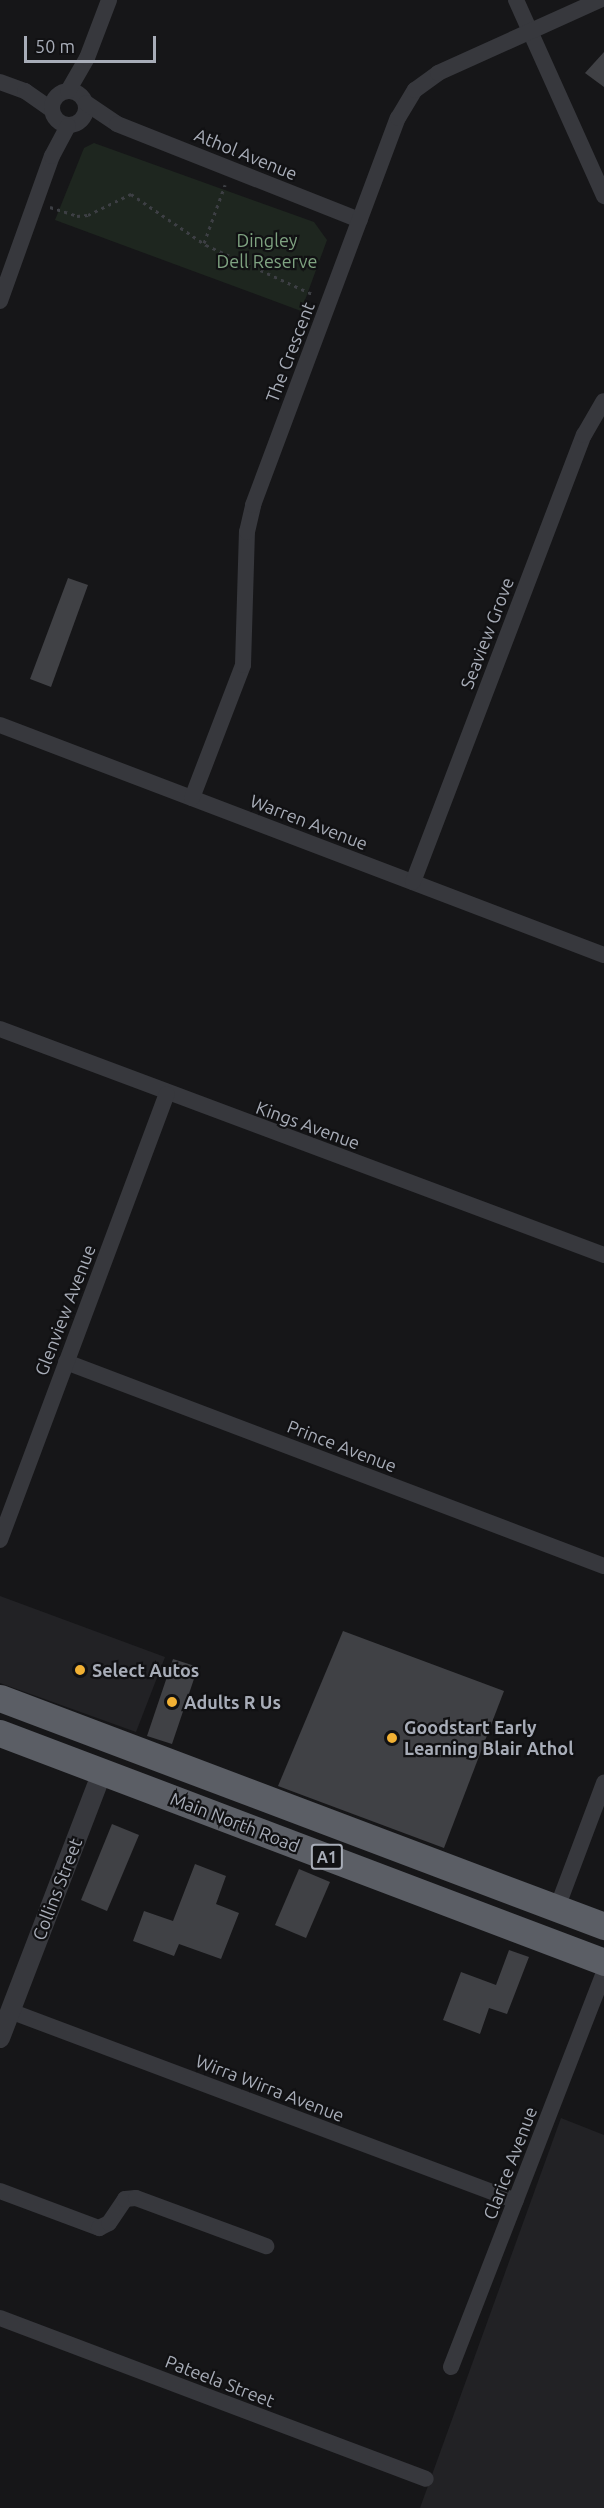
<!DOCTYPE html>
<style>
body{margin:0}
#map{position:relative;width:604px;height:2508px;overflow:hidden;background:#161618;font-family:Ubuntu,sans-serif}
div>[style]{position:absolute}
[style*='--x']{left:calc(var(--x)*1px);top:calc(var(--y)*1px);width:calc(var(--w)*1px);rotate:calc(var(--a)*1deg)}
.built>*{inset:0;background:#222225}
.green>*{inset:0;background:#1e261f}
.building>*{inset:0;background:#404145}
.path>*{height:3px;margin-top:-1.5px;transform-origin:0;background:repeating-linear-gradient(90deg,#3d3f44 0 3px,transparent 0 7.5px)}
.minor>*{height:16px;margin:-8px;padding:0 8px;transform-origin:8px;border-radius:8px;background:#37383d}
.minor>.ring{margin:-8px;padding:0;box-sizing:content-box;background:none;border:16px solid #37383d;border-radius:50%}
.tertiary>*{height:20px;margin:-10px;padding:0 10px;transform-origin:10px;border-radius:10px;background:#37383d}
.trunk>*{height:27px;margin:-13.5px;padding:0 13.5px;transform-origin:13.5px;border-radius:13.5px;background:#5b5e65}
.dots>*{width:16px;height:16px;translate:-50% -50%;box-sizing:border-box;border:3px solid #111113;border-radius:50%}
span{translate:-50% -50%;white-space:nowrap;text-align:center;line-height:1.15;-webkit-text-stroke:4.5px #111113;paint-order:stroke}
.shield-label span{padding:2px 4px;background:#111113;border:2px solid;border-radius:4px;-webkit-text-stroke-width:0}
.shield-label{font-size:16px;color:#a8adb8;font-weight:700}
.street-label{font-size:18px;color:#a8adb8}
.park-label{font-size:18px;color:#7fa381}
.poi-label{font-size:18px;color:#a8adb8;font-weight:700}
.left{translate:0 -50%;text-align:left}
.scale{position:absolute;left:24px;top:36px;width:132px;height:27px;box-sizing:border-box;border:3px solid #a8adb8;border-top:0;padding-left:8px;font-size:18px;line-height:21px;white-space:nowrap;color:#a8adb8;-webkit-text-stroke:4px #111113;paint-order:stroke}
</style>
<div id="map">
<div class="built">
<i style="clip-path:polygon(0 1596px,165px 1657px,136px 1732px,0 1683px)"></i>
<i style="clip-path:polygon(561px 2118px,604px 2135px,604px 2508px,420px 2508px)"></i>
</div>
<div class="green">
<i style="clip-path:polygon(94px 143px,314px 222px,327px 240px,301px 311px,55px 220px,84px 148px)"></i>
</div>
<div class="building">
<i style="clip-path:polygon(604px 52px,604px 87px,585px 73px)"></i>
<i style="clip-path:polygon(68px 578px,88px 585px,51px 687px,30px 679px)"></i>
<i style="clip-path:polygon(343px 1631px,504px 1691px,444px 1848px,278px 1786px)"></i>
<i style="clip-path:polygon(173px 1659px,198px 1667px,172px 1744px,147px 1736px)"></i>
<i style="clip-path:polygon(112px 1824px,139px 1835px,107px 1911px,81px 1900px)"></i>
<i style="clip-path:polygon(195px 1864px,226px 1876px,216px 1904px,239px 1913px,221px 1959px,179px 1944px,174px 1956px,133px 1941px,144px 1911px,173px 1921px)"></i>
<i style="clip-path:polygon(299px 1869px,330px 1882px,306px 1938px,275px 1925px)"></i>
<i style="clip-path:polygon(509px 1950px,529px 1957px,507px 2014px,489px 2008px,480px 2034px,443px 2020px,461px 1972px,496px 1985px)"></i>
</div>
<div class="path">
<i style="--x:50;--y:207;--w:28;--a:18"></i>
<i style="--x:77;--y:216;--w:11;--a:-5"></i>
<i style="--x:88;--y:215;--w:48;--a:-26"></i>
<i style="--x:131;--y:194;--w:91;--a:34.2"></i>
<i style="--x:206;--y:245;--w:119;--a:24.8"></i>
<i style="--x:204;--y:243;--w:62;--a:-70.1"></i>
</div>
<div class="minor">
<i style="--x:516;--y:0;--w:215;--a:65.8"></i>
<i style="--x:0;--y:82;--w:27;--a:20"></i>
<i style="--x:25;--y:91;--w:33;--a:35"></i>
<i class="ring" style="left:52px;top:91px;width:18px;height:18px"></i>
<i style="--x:68;--y:91;--w:38;--a:-60"></i>
<i style="--x:87;--y:58;--w:62;--a:-69.2"></i>
<i style="--x:86;--y:103;--w:37;--a:34"></i>
<i style="--x:117;--y:124;--w:261;--a:21.6"></i>
<i style="--x:0;--y:301;--w:154;--a:-70.3"></i>
<i style="--x:52;--y:156;--w:34;--a:-62"></i>
<i style="--x:0;--y:725;--w:646;--a:20.85"></i>
<i style="--x:192;--y:798;--w:142;--a:-69"></i>
<i style="--x:243;--y:665;--w:133;--a:-88.3"></i>
<i style="--x:247;--y:532;--w:28;--a:-77"></i>
<i style="--x:253;--y:505;--w:413;--a:-69.5"></i>
<i style="--x:398;--y:118;--w:33;--a:-59"></i>
<i style="--x:415;--y:90;--w:29;--a:-36"></i>
<i style="--x:438;--y:73;--w:178;--a:-24.3"></i>
<i style="--x:413;--y:882;--w:479;--a:-69.1"></i>
<i style="--x:584;--y:435;--w:39;--a:-60"></i>
<i style="--x:0;--y:1029;--w:645;--a:20.51"></i>
<i style="--x:66;--y:1362;--w:575;--a:20.77"></i>
<i style="--x:0;--y:1540;--w:476;--a:-69.5"></i>
<i style="--x:557;--y:1908;--w:134;--a:-69.4"></i>
<i style="--x:10;--y:2011;--w:540;--a:20.58"></i>
<i style="--x:0;--y:2191;--w:106;--a:20.5"></i>
<i style="--x:99;--y:2228;--w:11;--a:-27"></i>
<i style="--x:109;--y:2223;--w:29;--a:-56"></i>
<i style="--x:125;--y:2199;--w:11;--a:-5"></i>
<i style="--x:136;--y:2198;--w:139;--a:20.3"></i>
<i style="--x:0;--y:2318;--w:455;--a:20.7"></i>
<i style="--x:451;--y:2367;--w:424;--a:-68.8"></i>
</div>
<div class="tertiary">
<i style="--x:0;--y:2038;--w:285;--a:-69"></i>
</div>
<div class="trunk">
<i style="--x:0;--y:1698;--w:646;--a:20.68"></i>
<i style="--x:0;--y:1733;--w:646;--a:20.76"></i>
</div>
<div class="dots">
<i style="left:80px;top:1670px;background:#f2b134"></i>
<i style="left:172px;top:1702px;background:#f2b134"></i>
<i style="left:392px;top:1738px;background:#f2b134"></i>
</div>
<div class="shield-label">
<span style="left:327px;top:1857px">A1</span>
</div>
<div class="street-label">
<span style="left:246px;top:154px;rotate:22deg">Athol Avenue</span>
<span style="left:290px;top:352px;rotate:-69deg">The Crescent</span>
<span style="left:487px;top:633px;rotate:-69deg">Seaview Grove</span>
<span style="left:309px;top:822px;rotate:21deg">Warren Avenue</span>
<span style="left:308px;top:1125px;rotate:20deg">Kings Avenue</span>
<span style="left:65px;top:1310px;rotate:-69deg">Glenview Avenue</span>
<span style="left:342px;top:1446px;rotate:21deg">Prince Avenue</span>
<span style="left:235px;top:1822px;rotate:21deg">Main North Road</span>
<span style="left:57px;top:1889px;rotate:-69deg">Collins Street</span>
<span style="left:270px;top:2088px;rotate:21deg">Wirra Wirra Avenue</span>
<span style="left:510px;top:2163px;rotate:-69deg">Clarice Avenue</span>
<span style="left:220px;top:2381px;rotate:21deg">Pateela Street</span>
</div>
<div class="park-label">
<span style="left:267px;top:251px">Dingley<br>Dell Reserve</span>
</div>
<div class="poi-label">
<span class="left" style="left:92px;top:1670px">Select Autos</span>
<span class="left" style="left:184px;top:1702px">Adults R Us</span>
<span class="left" style="left:404px;top:1738px">Goodstart Early<br>Learning Blair Athol</span>
</div>
<div class="scale">50 m</div>
</div>
